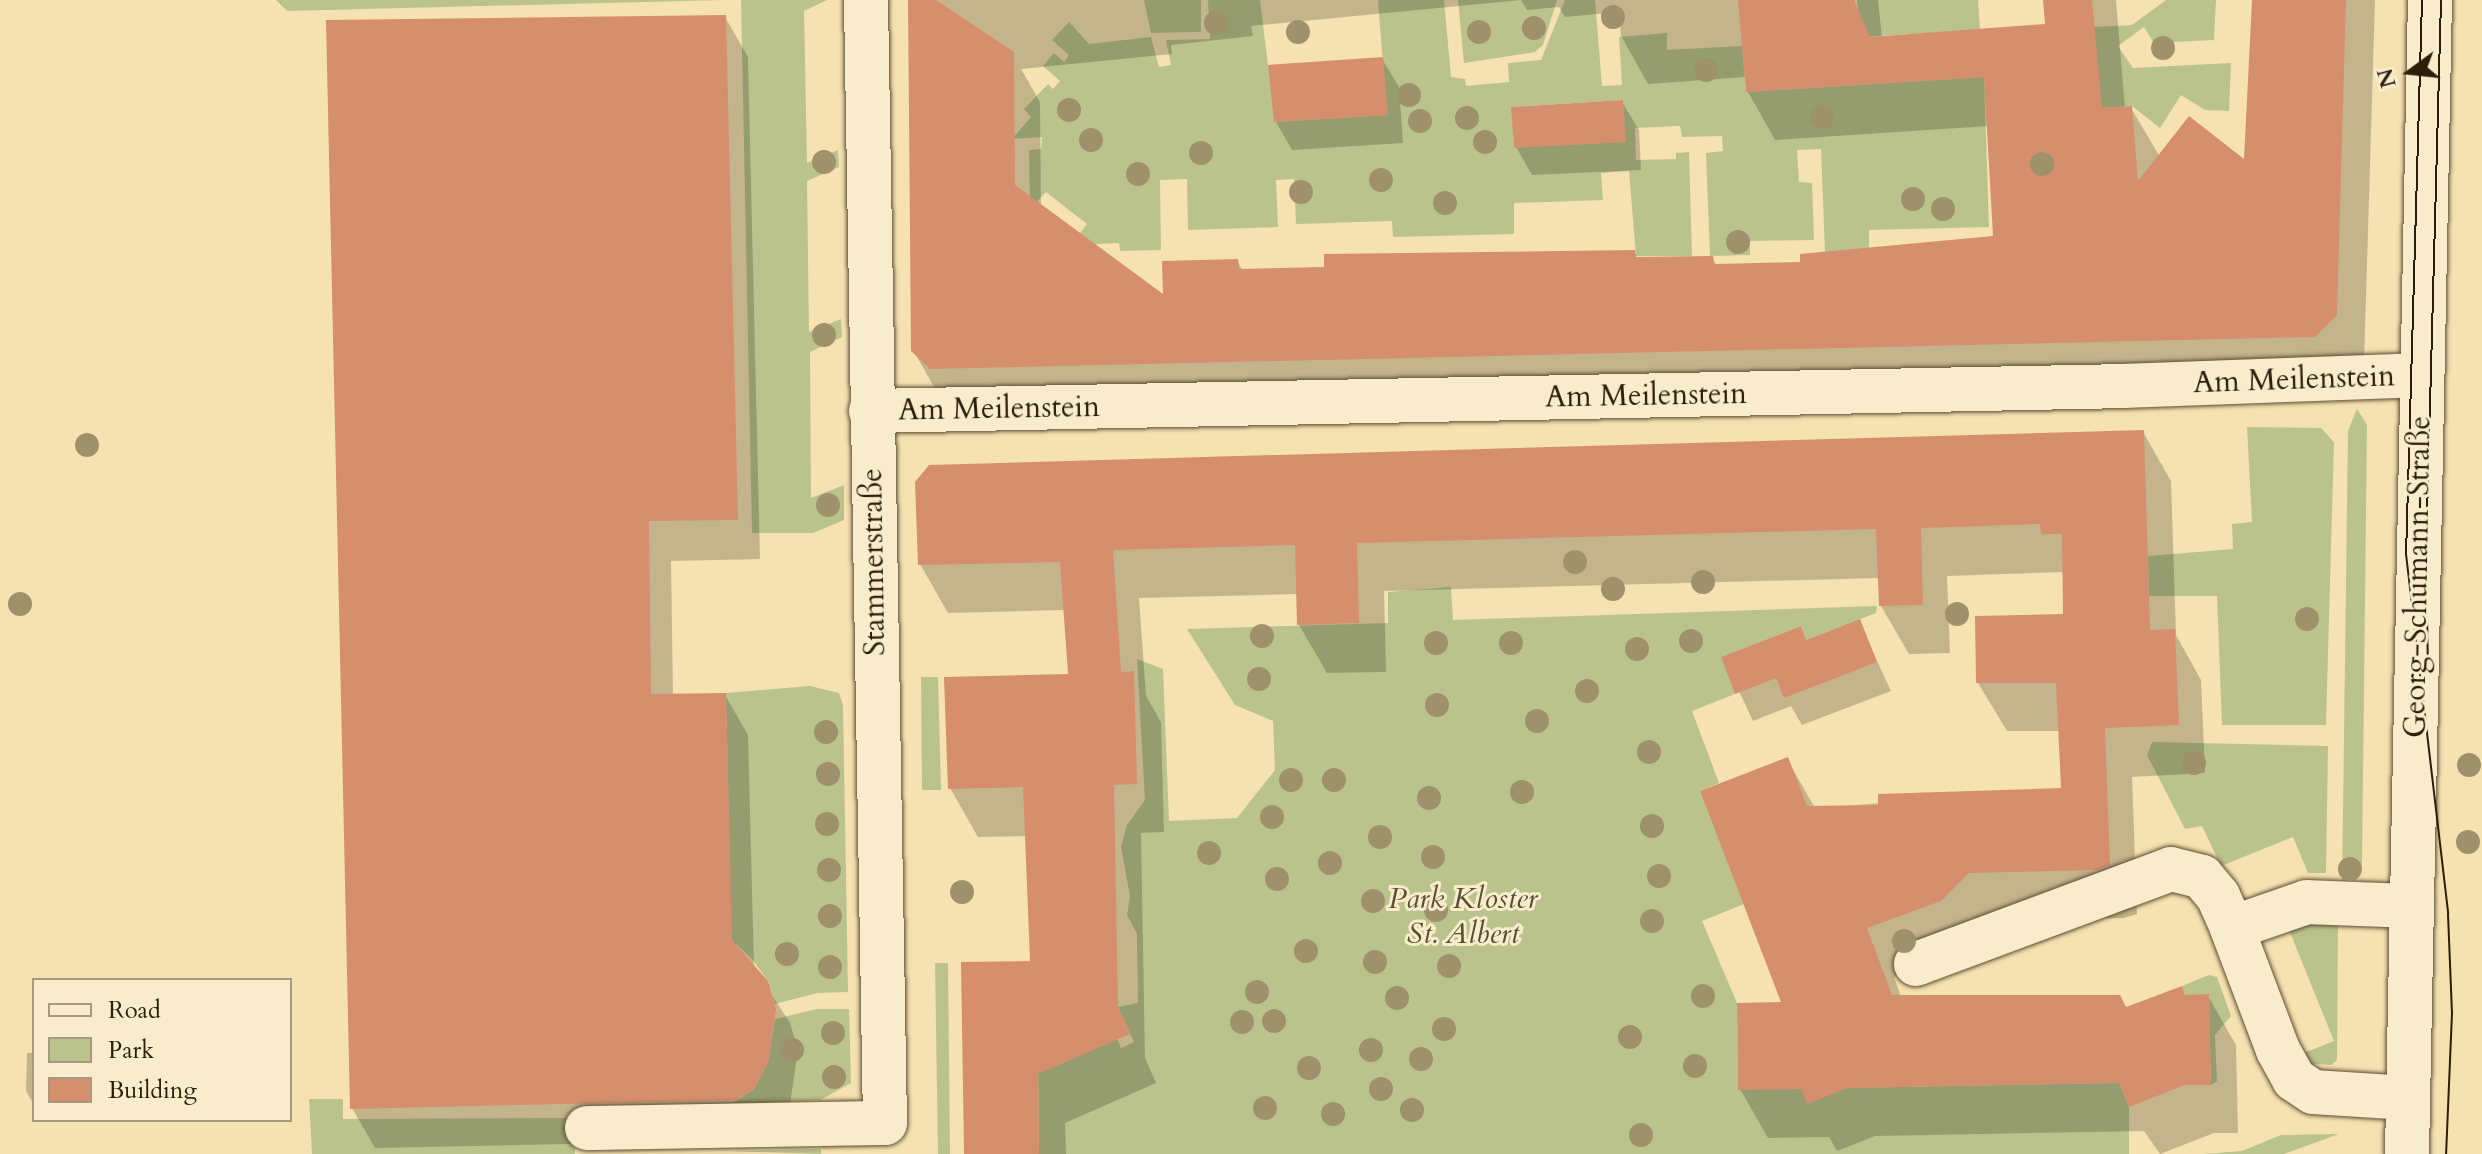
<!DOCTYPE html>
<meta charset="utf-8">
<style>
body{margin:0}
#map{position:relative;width:2482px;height:1154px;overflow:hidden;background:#f5e2b0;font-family:Cardo,serif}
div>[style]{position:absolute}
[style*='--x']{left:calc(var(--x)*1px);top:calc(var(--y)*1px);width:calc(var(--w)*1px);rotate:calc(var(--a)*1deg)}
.green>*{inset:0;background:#bbc38c}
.shadow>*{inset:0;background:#0003}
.building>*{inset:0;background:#d68f6d}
.roads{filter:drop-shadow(0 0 2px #5f4e34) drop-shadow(0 0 2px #5f4e34)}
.minor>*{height:44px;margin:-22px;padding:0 22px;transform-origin:22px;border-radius:22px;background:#f8eccc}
.tram>*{height:2px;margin:-1px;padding:0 1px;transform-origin:1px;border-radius:1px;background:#2d1d0b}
.trees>*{width:24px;height:24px;margin:-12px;border-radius:50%;background:#9f916b}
span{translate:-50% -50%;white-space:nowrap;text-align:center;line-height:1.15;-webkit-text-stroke:6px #f8eccc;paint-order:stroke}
.street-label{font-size:30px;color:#2d1d0b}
.park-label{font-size:30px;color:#584f32;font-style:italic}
.legend{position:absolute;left:32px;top:978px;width:260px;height:144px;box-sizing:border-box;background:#f8eccc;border:2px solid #a7997f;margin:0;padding:10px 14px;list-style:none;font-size:24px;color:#2d1d0b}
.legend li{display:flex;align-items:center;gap:16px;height:40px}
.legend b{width:40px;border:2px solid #a7997f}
.north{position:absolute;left:2370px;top:32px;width:80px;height:80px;-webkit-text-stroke:6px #f8eccc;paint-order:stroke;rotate:255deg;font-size:22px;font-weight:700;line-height:32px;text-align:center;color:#2d1d0b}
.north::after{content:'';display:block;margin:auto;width:28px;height:36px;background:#2d1d0b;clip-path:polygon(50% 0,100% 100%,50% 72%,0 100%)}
</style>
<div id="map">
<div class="green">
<i style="clip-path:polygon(276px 0,723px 0,287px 11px)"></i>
<i style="clip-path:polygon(741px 0,827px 0,804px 11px,807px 163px,838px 150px,839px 167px,807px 181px,809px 332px,841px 319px,842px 337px,810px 352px,811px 498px,844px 485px,844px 520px,813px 533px,752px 533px)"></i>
<i style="clip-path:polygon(1144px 0,1201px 0,1201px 32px,1151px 33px)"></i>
<i style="clip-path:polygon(evenodd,1208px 0,1260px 0,1275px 122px,1387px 115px,1378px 0,1444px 0,1451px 77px,1465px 79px,1466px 86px,1509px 82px,1508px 63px,1541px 60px,1565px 0,1595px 0,1602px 86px,1622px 85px,1619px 37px,1667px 33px,1667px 50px,1742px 46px,1746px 92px,1984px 77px,1989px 227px,1869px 230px,1869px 251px,1825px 253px,1821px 149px,1797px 150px,1799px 182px,1812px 183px,1814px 240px,1750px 241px,1750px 255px,1710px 256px,1706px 153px,1723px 151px,1722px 136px,1682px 137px,1680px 126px,1635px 128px,1636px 160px,1676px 159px,1676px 153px,1689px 152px,1692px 256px,1636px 256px,1629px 171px,1601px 173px,1603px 200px,1514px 203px,1514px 234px,1393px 237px,1392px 221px,1296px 224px,1294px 179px,1276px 180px,1278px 227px,1188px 230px,1187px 179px,1160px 180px,1161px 250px,1120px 251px,1119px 243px,1071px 245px,1087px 224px,1046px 192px,1030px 209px,1029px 150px,1041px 149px,1042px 137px,1012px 139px,1031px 117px,1024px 109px,1048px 84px,1053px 89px,1060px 81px,1043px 66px,1054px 53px,1064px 62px,1069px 55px,1052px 40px,1069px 22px,1089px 44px,1151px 37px,1159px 67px,1171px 65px,1166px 40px,1210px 39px,1208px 0,1623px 100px,1625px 142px,1514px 147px,1512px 107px,1623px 100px)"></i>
<i style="clip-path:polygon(1458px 0,1557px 0,1543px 45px,1535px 52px,1464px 63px)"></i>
<i style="clip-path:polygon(1857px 0,1978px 0,1980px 30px,1860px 37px)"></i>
<i style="clip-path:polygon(2166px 0,2216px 0,2214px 40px,2154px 43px,2144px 27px,2118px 46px,2133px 68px,2231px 63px,2229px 111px,2205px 110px,2181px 95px,2160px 128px,2132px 106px,2101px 108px,2094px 27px,2132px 25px)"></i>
<i style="clip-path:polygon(2357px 409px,2367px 425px,2362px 863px,2358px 878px,2342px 889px,2348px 431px)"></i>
<i style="clip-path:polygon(2247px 427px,2321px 428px,2334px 442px,2326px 725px,2222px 725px,2217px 596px,2149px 596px,2148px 556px,2233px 549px,2232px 524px,2252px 522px)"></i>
<i style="clip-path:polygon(1451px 587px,1453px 620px,1877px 606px,1876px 613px,1806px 640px,1801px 626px,1722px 657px,1735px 694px,1692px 711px,1719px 783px,1700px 791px,1744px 904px,1702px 921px,1737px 1003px,1738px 1089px,1802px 1089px,1808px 1103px,1847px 1088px,2119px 1083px,2129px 1107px,2129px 1154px,1039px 1154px,1038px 1034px,1117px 1039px,1121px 1048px,1134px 1042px,1118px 1007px,1138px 1003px,1137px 934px,1127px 915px,1130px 896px,1121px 847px,1127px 825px,1145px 800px,1137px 659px,1163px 669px,1169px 821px,1237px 818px,1275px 770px,1273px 721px,1235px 705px,1187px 629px,1388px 623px,1388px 592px)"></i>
<i style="clip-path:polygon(921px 677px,938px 677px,941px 790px,922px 790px)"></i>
<i style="clip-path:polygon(810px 686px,839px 693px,843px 705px,848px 992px,817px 993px,775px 1004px,768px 981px,752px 959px,736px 944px,715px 944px,731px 918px,726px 693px)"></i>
<i style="clip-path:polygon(2152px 742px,2328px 746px,2326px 873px,2308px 873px,2293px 837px,2221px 866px,2202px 826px,2185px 829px,2147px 755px)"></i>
<i style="clip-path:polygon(2285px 920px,2338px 920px,2337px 1060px,2331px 1065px,2313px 1064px,2299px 1055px,2334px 1041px)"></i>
<i style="clip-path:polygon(935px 963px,948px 963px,950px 1154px,938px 1154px)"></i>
<i style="clip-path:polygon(2209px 975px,2217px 977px,2231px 1016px,2215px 1035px,2217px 1081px,2211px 1085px,2209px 995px,2185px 995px,2182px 986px)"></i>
<i style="clip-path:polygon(817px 1009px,849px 1009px,851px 1083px,820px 1100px,733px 1103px,754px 1089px,768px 1063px,775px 1019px)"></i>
<i style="clip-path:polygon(309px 1099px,343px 1099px,343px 1119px,574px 1118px,575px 1154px,312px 1154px)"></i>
<i style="clip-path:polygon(2339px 1134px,2284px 1154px,2203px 1154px,2242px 1151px,2281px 1135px)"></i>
<i style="clip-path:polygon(821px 1149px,821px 1154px,728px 1151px)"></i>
</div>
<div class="shadow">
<i style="clip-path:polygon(evenodd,910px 0,1878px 0,1882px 38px,2047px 26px,2045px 0,2116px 0,2125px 108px,2131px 108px,2160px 157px,2246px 163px,2253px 0,2375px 0,2364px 364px,941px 399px,913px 350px,910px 0,1521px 0,1527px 10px,1559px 7px,1565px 17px,1619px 12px,1621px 36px,1648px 84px,1746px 77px,1748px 92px,1775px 140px,1989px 126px,1995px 238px,1802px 264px,1717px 266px,1712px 258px,1638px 259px,1634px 252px,1243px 271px,1237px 261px,1165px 298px,1041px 207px,1040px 102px,1021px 69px,1172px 54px,1171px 45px,1253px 36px,1251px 26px,1521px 0)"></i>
<i style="clip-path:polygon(725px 17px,748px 57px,760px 559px,671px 561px,673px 696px,725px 695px,748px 735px,754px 967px,790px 1023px,798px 1050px,790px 1104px,760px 1140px,375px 1148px,352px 1108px)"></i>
<i style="clip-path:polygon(1382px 59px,1399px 87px,1403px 143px,1292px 150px,1276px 122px)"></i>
<i style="clip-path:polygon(1622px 102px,1639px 130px,1641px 170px,1532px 175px,1516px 147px)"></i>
<i style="clip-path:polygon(2143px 432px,2171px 481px,2176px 635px,2201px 680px,2205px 773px,2132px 777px,2137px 914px,2124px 918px,1997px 921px,1969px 950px,1894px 977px,1901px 997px,2126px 1009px,2208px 996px,2236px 1045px,2238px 1133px,2214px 1133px,2160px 1154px,2144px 1131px,1875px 1136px,1837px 1151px,1829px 1137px,1768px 1138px,1740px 1089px,1784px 1004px,1787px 759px,1815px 808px,2063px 790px,2060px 731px,2007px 731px,1978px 683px,2065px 616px,2064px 572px,1947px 576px,1950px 653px,1909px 654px,1881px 606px,1880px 578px,1384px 591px,1386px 672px,1327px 673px,1299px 625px,1298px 594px,1139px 598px,1146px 696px,1161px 722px,1164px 832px,1141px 833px,1145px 1058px,1156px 1083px,1065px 1123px,1066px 1154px,966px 1154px,1032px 963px,1027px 836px,978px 837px,950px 788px,1070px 676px,1066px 610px,948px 613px,920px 564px)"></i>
<i style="clip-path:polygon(1859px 622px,1891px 691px,1802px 725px,1791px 706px,1753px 721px,1724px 659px,1800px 629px,1808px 642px)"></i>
<i style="clip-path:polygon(27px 1053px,34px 1053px,34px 1105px,26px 1091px)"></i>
</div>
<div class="building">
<i style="clip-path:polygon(908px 0,936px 0,1014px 52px,1015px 185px,1163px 294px,1162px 261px,1238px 259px,1239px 269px,1279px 268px,1324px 267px,1324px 254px,1635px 250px,1636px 257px,1713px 256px,1714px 264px,1800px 262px,1800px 254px,1993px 236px,1984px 77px,1746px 92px,1738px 0,1854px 0,1870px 37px,2045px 24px,2043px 0,2092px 0,2102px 108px,2132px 106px,2138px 181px,2189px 116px,2244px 159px,2252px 0,2346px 0,2337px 315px,2315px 337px,930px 369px,911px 351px)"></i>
<i style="clip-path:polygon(726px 15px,738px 520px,649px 521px,651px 694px,726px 693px,732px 940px,768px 981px,776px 1009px,768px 1063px,754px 1089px,736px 1100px,350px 1109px,326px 20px)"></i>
<i style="clip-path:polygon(1383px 57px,1388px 115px,1274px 122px,1268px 65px)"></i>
<i style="clip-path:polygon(1623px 100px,1626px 142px,1514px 148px,1511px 107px)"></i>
<i style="clip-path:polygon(2144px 430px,2150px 630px,2175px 629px,2179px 725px,2105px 728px,2110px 865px,2096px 870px,1969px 873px,1941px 901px,1867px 928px,1892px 995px,2120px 995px,2126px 1007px,2182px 986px,2185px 995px,2209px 994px,2211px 1085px,2185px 1085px,2129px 1107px,2119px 1083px,1847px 1088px,1807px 1104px,1802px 1089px,1738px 1090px,1737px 1003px,1781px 1002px,1700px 791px,1788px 757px,1807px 806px,1878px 805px,1878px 794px,2061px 788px,2056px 683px,1976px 683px,1975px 616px,2063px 614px,2062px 534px,2041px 534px,2040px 524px,1921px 528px,1923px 605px,1879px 606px,1876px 529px,1357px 543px,1359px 623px,1297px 625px,1295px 545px,1113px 550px,1121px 672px,1134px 671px,1137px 784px,1114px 785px,1118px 1007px,1130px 1034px,1038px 1074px,1039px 1154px,964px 1154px,961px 962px,1030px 961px,1023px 787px,948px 789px,944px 677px,1068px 674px,1060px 562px,918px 565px,915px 482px,929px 465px)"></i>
<i style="clip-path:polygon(1860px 619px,1877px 662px,1784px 698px,1776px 678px,1735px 694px,1721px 657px,1801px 626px,1806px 640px)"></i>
</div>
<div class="roads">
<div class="minor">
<i style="--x:871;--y:411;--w:1253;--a:-1.14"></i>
<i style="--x:2124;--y:386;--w:298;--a:-2.1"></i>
<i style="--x:1916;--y:964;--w:272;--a:-20.4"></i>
<i style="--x:2171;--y:869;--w:32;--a:14"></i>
<i style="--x:2202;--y:877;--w:25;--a:50"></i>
<i style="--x:2218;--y:896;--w:35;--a:66"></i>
<i style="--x:2408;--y:1098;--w:95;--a:-176.4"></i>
<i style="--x:2313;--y:1092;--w:23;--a:-146"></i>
<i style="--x:2294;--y:1079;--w:33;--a:-119"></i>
<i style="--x:2278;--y:1050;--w:130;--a:-110.7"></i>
<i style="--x:2232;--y:928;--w:79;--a:-19.1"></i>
<i style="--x:2307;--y:902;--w:105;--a:2.2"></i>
<i style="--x:587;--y:1128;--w:298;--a:-1"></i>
<i style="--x:885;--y:1123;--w:1123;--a:-90.97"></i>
<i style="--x:2407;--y:1154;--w:1154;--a:-88.86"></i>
</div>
</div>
<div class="tram">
<i style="--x:2422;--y:0;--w:554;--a:91.65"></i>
<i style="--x:2406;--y:554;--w:362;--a:83.3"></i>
<i style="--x:2448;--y:914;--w:99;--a:87.7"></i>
<i style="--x:2452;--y:1013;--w:141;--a:92.4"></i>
<i style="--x:2428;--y:670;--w:116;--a:-91"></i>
<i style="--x:2426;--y:554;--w:554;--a:-88.45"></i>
</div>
<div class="trees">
<i style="left:1613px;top:17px"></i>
<i style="left:1216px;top:23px"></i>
<i style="left:1534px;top:28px"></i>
<i style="left:1298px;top:32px"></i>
<i style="left:1479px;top:32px"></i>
<i style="left:2163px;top:48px"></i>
<i style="left:1706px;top:70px"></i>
<i style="left:1409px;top:95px"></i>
<i style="left:1069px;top:110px"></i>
<i style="left:1822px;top:117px"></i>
<i style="left:1467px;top:118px"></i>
<i style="left:1420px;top:121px"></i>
<i style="left:1091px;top:140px"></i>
<i style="left:1485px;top:142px"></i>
<i style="left:1201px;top:153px"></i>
<i style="left:824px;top:162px"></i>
<i style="left:2042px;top:164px"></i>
<i style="left:1138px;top:174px"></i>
<i style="left:1381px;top:180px"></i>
<i style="left:1301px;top:192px"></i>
<i style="left:1913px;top:199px"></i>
<i style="left:1445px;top:203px"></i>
<i style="left:1943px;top:209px"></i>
<i style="left:1738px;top:242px"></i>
<i style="left:824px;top:335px"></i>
<i style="left:87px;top:445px"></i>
<i style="left:828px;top:505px"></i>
<i style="left:1575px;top:562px"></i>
<i style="left:1703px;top:582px"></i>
<i style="left:1613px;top:589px"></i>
<i style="left:20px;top:604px"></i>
<i style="left:1957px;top:614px"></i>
<i style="left:2307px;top:619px"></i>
<i style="left:1262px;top:636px"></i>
<i style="left:1691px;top:641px"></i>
<i style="left:1436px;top:643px"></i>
<i style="left:1511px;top:643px"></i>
<i style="left:1637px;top:649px"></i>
<i style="left:1259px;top:679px"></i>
<i style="left:1587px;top:691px"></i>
<i style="left:1437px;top:705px"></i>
<i style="left:1537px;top:721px"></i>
<i style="left:826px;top:732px"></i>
<i style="left:1649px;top:752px"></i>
<i style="left:2194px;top:763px"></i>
<i style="left:2469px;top:765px"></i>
<i style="left:828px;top:774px"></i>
<i style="left:1291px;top:780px"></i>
<i style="left:1334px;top:780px"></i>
<i style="left:1522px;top:792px"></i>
<i style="left:1429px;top:798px"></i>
<i style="left:1272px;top:817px"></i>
<i style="left:827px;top:824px"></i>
<i style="left:1652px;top:826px"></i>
<i style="left:1380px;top:837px"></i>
<i style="left:2468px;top:842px"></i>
<i style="left:1209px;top:853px"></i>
<i style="left:1433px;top:857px"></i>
<i style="left:1330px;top:863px"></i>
<i style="left:2350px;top:869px"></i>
<i style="left:829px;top:870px"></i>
<i style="left:1659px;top:876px"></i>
<i style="left:1277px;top:879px"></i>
<i style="left:962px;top:892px"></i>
<i style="left:1373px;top:901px"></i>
<i style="left:1436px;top:910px"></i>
<i style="left:830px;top:916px"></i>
<i style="left:1652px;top:921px"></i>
<i style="left:1904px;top:941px"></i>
<i style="left:1306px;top:951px"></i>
<i style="left:787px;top:954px"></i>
<i style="left:1375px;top:962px"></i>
<i style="left:1449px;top:966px"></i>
<i style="left:830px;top:967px"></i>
<i style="left:1257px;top:992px"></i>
<i style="left:1703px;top:996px"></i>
<i style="left:1397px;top:998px"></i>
<i style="left:1274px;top:1021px"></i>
<i style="left:1242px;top:1022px"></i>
<i style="left:1444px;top:1029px"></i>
<i style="left:833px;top:1033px"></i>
<i style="left:1630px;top:1037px"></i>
<i style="left:792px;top:1050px"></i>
<i style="left:1371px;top:1050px"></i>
<i style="left:1421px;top:1059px"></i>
<i style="left:1695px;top:1066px"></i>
<i style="left:1309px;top:1068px"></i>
<i style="left:834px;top:1077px"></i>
<i style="left:1381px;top:1089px"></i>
<i style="left:1265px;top:1108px"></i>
<i style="left:1412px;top:1110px"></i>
<i style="left:1333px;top:1114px"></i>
<i style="left:1641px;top:1135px"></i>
</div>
<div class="street-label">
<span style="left:2294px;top:380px;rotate:-2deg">Am Meilenstein</span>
<span style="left:1646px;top:396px;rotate:-1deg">Am Meilenstein</span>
<span style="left:999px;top:409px;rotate:-1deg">Am Meilenstein</span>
<span style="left:874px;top:562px;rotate:-91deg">Stammerstraße</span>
<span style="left:2418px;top:577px;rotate:-89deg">Georg-Schumann-Straße</span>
</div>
<div class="park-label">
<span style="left:1463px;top:916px">Park Kloster<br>St. Albert</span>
</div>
<ul class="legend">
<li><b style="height:10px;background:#f8eccc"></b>Road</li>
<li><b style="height:22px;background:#bbc38c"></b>Park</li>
<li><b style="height:22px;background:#d68f6d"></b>Building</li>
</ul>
<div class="north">N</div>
</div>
